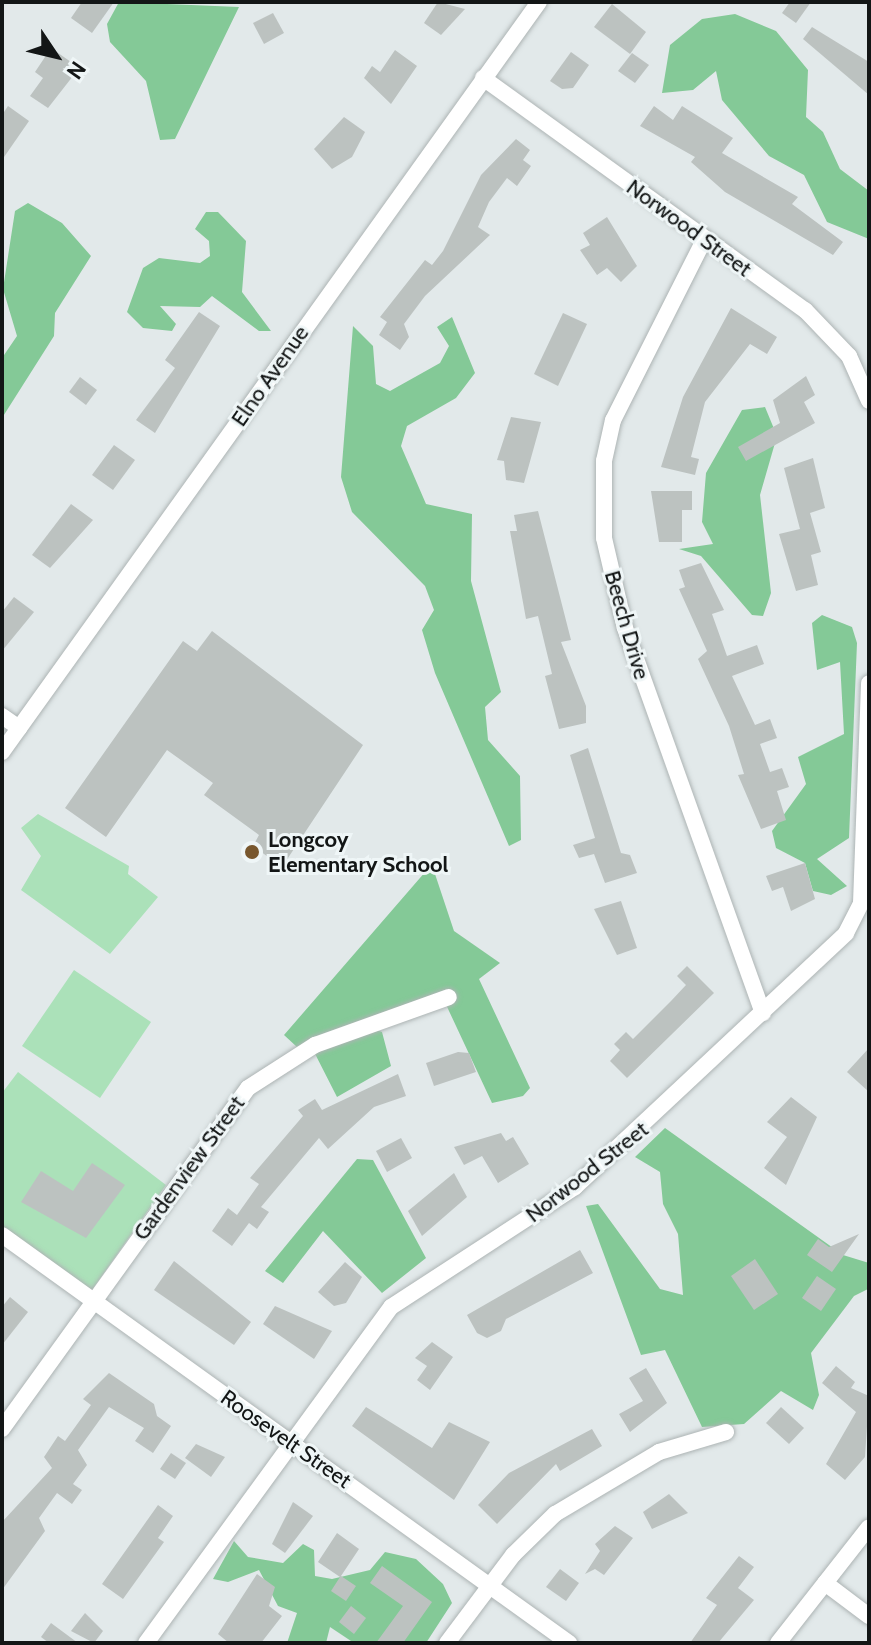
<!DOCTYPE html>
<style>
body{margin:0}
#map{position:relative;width:871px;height:1645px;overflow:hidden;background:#e2e9ea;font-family:Cabin,sans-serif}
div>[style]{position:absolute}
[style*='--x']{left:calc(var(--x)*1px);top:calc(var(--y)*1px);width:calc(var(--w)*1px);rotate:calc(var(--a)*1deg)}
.green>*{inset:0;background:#abe1b9}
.forest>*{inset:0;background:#84c997}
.building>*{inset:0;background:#bcc2c0}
.roads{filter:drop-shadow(0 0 2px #adb4b4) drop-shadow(0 0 2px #adb4b4)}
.minor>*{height:16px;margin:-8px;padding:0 8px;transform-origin:8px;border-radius:8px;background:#fff}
.dots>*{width:22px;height:22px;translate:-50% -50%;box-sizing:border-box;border:4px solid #eff6f7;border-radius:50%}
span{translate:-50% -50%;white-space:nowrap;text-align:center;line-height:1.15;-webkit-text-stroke:6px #eff6f7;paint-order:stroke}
.street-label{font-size:22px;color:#131616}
.poi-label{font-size:22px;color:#131616;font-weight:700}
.left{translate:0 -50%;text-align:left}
.frame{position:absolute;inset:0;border:4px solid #131616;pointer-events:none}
.north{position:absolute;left:16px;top:16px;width:80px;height:80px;-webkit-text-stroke:6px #eff6f7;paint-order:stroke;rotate:125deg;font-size:22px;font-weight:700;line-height:32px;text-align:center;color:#131616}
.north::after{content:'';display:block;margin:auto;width:28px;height:36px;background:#131616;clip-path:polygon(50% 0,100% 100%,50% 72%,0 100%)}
</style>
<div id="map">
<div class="green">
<i style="clip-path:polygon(38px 814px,129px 866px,128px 874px,158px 897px,110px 954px,21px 890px,41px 856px,21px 828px)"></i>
<i style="clip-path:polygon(74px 970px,151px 1022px,100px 1098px,22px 1046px)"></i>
<i style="clip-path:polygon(18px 1072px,166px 1185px,87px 1297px,2px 1235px,2px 1093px)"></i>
</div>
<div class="forest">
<i style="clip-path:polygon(119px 2px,239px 7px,175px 139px,160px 140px,146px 81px,110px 42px,107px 24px)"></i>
<i style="clip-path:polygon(735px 14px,776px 31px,808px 70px,806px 117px,823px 132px,840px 169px,869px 191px,869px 239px,827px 222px,804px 175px,769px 156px,722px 100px,716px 71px,693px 90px,662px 93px,670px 45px,702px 19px)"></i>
<i style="clip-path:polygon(28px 203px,62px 223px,91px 256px,55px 313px,54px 336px,2px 418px,2px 358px,17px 336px,3px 289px,15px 211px)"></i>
<i style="clip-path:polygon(206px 212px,218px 212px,246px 241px,242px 292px,271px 331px,259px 331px,212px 296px,200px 307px,160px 306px,176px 324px,172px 331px,143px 328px,127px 312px,143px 268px,159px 258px,200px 263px,210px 256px,209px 241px,195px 229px)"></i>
<i style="clip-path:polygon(452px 317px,475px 373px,456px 398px,407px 426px,401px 446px,426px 504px,472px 514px,471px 581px,501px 692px,485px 707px,488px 740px,520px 776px,521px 840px,509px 846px,435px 673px,422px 630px,434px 610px,425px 586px,352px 512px,341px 477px,353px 326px,373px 346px,376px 384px,390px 391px,440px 363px,449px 346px,437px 327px)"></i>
<i style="clip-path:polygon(765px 407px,777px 436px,760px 495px,771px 593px,763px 616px,752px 615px,701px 556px,679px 549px,713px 544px,702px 522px,706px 473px,742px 410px)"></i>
<i style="clip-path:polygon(822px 615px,852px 627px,857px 643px,849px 838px,817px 859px,847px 886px,831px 895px,813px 891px,805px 863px,776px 848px,772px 831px,806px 784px,798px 757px,844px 734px,840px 662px,817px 670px,812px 623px)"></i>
<i style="clip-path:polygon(426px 871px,434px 871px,454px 931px,500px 963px,479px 979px,530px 1088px,523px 1096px,492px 1103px,442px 996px,360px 1024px,382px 1032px,391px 1066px,337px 1097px,309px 1042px,297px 1047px,284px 1035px)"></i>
<i style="clip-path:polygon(665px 1128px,843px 1255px,869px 1263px,868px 1289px,854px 1296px,811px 1353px,819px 1395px,813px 1410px,781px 1391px,744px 1424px,702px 1427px,665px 1350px,641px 1355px,586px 1206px,598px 1204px,660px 1289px,683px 1295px,678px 1234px,663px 1204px,660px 1172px,635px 1157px)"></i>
<i style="clip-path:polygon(357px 1159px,373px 1160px,426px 1258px,382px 1293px,323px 1231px,283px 1283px,265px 1271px)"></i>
<i style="clip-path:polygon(234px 1541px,248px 1557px,283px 1563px,303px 1544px,314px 1550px,315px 1576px,332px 1579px,370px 1570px,385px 1552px,416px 1559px,443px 1584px,452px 1603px,426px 1643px,354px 1643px,330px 1627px,326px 1643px,287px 1643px,297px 1613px,278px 1606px,259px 1570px,228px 1582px,213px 1579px)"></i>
</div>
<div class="building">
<i style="clip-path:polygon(82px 2px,114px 2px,92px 33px,71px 18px)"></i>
<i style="clip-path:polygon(438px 2px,465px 9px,441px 35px,424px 23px)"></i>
<i style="clip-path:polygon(790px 2px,811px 2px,796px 23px,782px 13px)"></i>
<i style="clip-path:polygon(612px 4px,646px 32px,630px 54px,594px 27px)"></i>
<i style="clip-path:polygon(273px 13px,284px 33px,264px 44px,253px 23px)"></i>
<i style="clip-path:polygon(812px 27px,869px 62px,869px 95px,803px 39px)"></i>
<i style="clip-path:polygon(51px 48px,71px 62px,65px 71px,73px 76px,48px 108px,30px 96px,43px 78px,35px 72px)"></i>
<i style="clip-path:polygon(395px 50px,417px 66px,391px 104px,364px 78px,372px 66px,380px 72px)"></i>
<i style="clip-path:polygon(571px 52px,589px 65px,573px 88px,562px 89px,550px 81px)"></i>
<i style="clip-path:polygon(632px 53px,649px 65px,635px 83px,618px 71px)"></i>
<i style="clip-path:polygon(8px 106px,29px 121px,2px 160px,2px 115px)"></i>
<i style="clip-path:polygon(654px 106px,673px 120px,682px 106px,733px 138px,722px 153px,798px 197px,792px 204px,843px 242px,833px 255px,725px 192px,691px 162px,695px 157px,640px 126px)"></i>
<i style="clip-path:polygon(344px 117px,365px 132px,352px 157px,332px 169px,314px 149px)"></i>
<i style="clip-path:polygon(516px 139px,530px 150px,523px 160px,531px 166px,517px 186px,507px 178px,489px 202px,478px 227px,490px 235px,425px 296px,404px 324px,409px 337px,400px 350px,379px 335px,387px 322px,380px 317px,425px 260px,432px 265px,443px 251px,481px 175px)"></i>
<i style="clip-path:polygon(607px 217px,637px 266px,621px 282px,607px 268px,597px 275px,580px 250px,590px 245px,583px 233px)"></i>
<i style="clip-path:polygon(731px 308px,777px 337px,767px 354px,750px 344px,705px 402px,691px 457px,699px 459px,695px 475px,661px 467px,683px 397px)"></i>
<i style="clip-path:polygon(199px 312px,220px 326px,155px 433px,136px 420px,175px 368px,165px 360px)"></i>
<i style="clip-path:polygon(563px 313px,587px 324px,558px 386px,534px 374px)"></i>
<i style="clip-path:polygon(806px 376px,815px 395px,804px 402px,815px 423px,746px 461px,738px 447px,780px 423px,773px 400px)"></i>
<i style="clip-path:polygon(80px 377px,97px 390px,86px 405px,69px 392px)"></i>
<i style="clip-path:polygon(511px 417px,541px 422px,524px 483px,506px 480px,504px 461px,497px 460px)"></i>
<i style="clip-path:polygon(114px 445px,135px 460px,113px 490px,92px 475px)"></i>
<i style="clip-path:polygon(813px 458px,825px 508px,810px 513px,821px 552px,811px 555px,818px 585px,796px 591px,779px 534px,800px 529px,784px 468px)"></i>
<i style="clip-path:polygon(651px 491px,692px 491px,692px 510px,682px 510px,682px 542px,659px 542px)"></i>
<i style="clip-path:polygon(71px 504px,93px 520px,50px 568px,32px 555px)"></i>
<i style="clip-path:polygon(538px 511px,571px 640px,561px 642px,586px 706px,586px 723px,559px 729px,545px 676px,552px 674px,538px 616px,526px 619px,510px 531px,517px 531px,514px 515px)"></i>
<i style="clip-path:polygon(701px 563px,724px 610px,712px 614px,727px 656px,757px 645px,764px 664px,732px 676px,755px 725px,770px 719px,777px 738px,760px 744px,770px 772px,782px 768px,789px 787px,777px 791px,786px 820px,761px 829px,738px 775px,744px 774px,729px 726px,698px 659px,707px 651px,679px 589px,685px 587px,679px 570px)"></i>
<i style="clip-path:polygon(14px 597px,34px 612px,2px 651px,2px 612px)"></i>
<i style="clip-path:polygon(212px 631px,363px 745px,282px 867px,253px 846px,259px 835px,204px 795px,213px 783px,167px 750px,106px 837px,65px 808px,183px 641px,197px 651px)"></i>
<i style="clip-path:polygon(588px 748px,621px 853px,630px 855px,637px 873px,605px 883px,594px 854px,579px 858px,573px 845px,595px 838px,570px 755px)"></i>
<i style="clip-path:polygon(805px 863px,815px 899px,791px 911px,783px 887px,772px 891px,766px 876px)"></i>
<i style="clip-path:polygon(621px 901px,637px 948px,617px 955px,594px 909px)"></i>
<i style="clip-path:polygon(687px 966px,714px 993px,627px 1078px,610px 1061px,620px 1050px,614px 1044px,626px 1032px,633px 1039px,671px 1001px,686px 985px,677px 976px)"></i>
<i style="clip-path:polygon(869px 1048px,869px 1092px,847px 1072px)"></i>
<i style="clip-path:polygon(458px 1052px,469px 1053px,476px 1072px,434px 1086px,426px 1063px)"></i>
<i style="clip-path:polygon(398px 1074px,406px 1096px,374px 1107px,328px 1149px,319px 1138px,261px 1207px,269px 1212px,257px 1229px,249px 1223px,232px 1246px,212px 1231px,228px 1208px,237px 1215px,259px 1184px,250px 1178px,303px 1116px,298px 1110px,315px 1099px,322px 1110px)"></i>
<i style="clip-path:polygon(791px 1097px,817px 1117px,786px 1185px,764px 1168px,787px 1137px,767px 1122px)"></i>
<i style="clip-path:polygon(501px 1133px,506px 1141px,513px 1137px,529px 1164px,498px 1183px,482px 1156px,464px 1165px,454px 1147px)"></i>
<i style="clip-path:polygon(401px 1138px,412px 1158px,387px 1172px,376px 1151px)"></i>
<i style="clip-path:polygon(92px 1163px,125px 1185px,86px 1238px,21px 1202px,41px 1171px,73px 1191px)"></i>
<i style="clip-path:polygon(454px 1173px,467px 1197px,422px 1236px,408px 1211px)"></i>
<i style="clip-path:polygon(859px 1234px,832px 1272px,807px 1255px,818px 1239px,829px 1247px)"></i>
<i style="clip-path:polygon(580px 1250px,593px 1273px,506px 1319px,501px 1331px,487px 1338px,477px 1333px,467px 1315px)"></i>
<i style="clip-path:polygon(755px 1259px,778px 1294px,754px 1310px,731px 1276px)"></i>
<i style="clip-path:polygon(174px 1261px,251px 1322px,234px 1345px,154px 1290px)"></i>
<i style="clip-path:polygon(345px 1262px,362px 1277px,346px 1303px,334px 1306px,318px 1292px)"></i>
<i style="clip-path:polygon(817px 1276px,836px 1289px,821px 1311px,802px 1298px)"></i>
<i style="clip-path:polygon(10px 1297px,28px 1312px,2px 1345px,2px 1307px)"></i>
<i style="clip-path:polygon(275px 1306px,332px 1331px,314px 1359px,263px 1324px)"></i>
<i style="clip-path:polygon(432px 1342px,453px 1357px,430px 1390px,417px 1380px,427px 1366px,415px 1358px)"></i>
<i style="clip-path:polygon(836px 1366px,855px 1382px,851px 1388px,869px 1396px,865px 1457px,845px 1480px,826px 1464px,856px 1412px,822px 1383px)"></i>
<i style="clip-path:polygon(646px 1368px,667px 1403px,630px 1432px,619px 1414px,643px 1401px,629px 1378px)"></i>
<i style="clip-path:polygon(109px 1373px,154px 1404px,157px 1416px,171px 1426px,153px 1453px,135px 1441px,144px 1428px,109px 1407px,78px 1450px,87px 1465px,73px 1484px,82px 1490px,72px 1504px,57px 1493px,39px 1518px,45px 1531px,2px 1590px,2px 1522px,52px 1468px,44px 1457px,58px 1436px,65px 1441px,91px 1405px,83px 1399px)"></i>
<i style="clip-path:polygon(366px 1407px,432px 1448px,449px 1422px,490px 1442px,454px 1500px,352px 1426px)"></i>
<i style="clip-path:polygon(781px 1407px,804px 1428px,789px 1444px,766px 1423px)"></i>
<i style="clip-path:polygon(592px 1429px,602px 1446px,560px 1471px,556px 1464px,497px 1524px,478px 1505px,509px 1473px)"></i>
<i style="clip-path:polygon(196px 1444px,225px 1457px,211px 1477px,185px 1458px)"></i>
<i style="clip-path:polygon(171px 1453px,186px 1463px,175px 1479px,160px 1469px)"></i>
<i style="clip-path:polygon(669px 1494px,688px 1513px,652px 1529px,643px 1512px)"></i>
<i style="clip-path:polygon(293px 1502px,313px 1516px,285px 1553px,272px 1544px)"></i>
<i style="clip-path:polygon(158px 1505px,173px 1516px,158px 1538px,164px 1542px,123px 1599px,102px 1584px)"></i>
<i style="clip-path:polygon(615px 1526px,633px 1538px,604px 1575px,595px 1569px,585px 1574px,600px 1551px,595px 1544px)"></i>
<i style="clip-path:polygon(337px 1533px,359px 1549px,341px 1576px,356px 1586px,346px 1601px,331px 1591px,340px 1577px,318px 1562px)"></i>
<i style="clip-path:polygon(739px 1556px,754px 1567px,738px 1588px,754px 1600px,718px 1643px,690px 1643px,717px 1605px,706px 1598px)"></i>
<i style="clip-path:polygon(382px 1566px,432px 1602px,403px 1643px,376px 1643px,403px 1606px,370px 1583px)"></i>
<i style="clip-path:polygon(560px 1569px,579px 1583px,566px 1601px,546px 1587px)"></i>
<i style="clip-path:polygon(257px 1574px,275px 1587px,269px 1606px,282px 1616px,261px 1643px,229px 1643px,218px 1634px)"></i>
<i style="clip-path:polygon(351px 1606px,366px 1618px,354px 1634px,339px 1622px)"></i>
<i style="clip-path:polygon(85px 1613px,103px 1631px,94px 1643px,71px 1631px)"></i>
<i style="clip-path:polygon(51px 1623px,78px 1643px,49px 1643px,41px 1637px)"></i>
</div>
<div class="roads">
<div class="minor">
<i style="--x:483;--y:78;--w:397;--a:35.8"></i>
<i style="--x:805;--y:310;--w:64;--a:46.3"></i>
<i style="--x:849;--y:356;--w:49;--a:66"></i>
<i style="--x:704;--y:240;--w:202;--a:116.8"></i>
<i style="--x:613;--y:420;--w:42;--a:102.4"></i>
<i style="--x:604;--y:461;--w:77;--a:90"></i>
<i style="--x:604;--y:538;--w:92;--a:76.9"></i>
<i style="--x:625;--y:628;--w:409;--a:70.3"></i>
<i style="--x:2;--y:716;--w:21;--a:35"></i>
<i style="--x:2;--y:752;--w:922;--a:-54.4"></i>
<i style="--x:2;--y:1235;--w:699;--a:35.74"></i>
<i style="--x:2;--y:1429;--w:420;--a:-54.2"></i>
<i style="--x:248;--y:1088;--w:80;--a:-32.7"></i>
<i style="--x:315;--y:1045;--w:142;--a:-19.7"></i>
<i style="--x:825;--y:1583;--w:55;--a:36.9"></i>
<i style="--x:146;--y:1643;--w:416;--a:-53.9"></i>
<i style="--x:391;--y:1307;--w:220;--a:-33.1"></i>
<i style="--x:575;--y:1187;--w:371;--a:-43.1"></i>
<i style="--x:846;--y:933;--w:34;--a:-63"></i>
<i style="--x:861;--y:903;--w:220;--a:-87.9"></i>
<i style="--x:447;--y:1643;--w:110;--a:-53.1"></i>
<i style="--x:513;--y:1555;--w:59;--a:-44.3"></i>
<i style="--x:555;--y:1514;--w:121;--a:-30.8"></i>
<i style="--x:659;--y:1452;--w:70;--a:-16.6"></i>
<i style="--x:778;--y:1643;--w:147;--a:-51.9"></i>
</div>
</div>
<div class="dots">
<i style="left:252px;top:852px;background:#78572e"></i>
</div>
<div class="street-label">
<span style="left:689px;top:228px;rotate:36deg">Norwood Street</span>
<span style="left:270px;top:376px;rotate:-55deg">Elno Avenue</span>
<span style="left:627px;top:625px;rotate:74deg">Beech Drive</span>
<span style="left:189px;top:1168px;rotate:-54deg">Gardenview Street</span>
<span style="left:587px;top:1172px;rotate:-38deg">Norwood Street</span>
<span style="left:286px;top:1439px;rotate:35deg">Roosevelt Street</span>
</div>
<div class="poi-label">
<span class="left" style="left:268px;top:852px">Longcoy<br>Elementary School</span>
</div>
<div class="frame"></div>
<div class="north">N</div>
</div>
